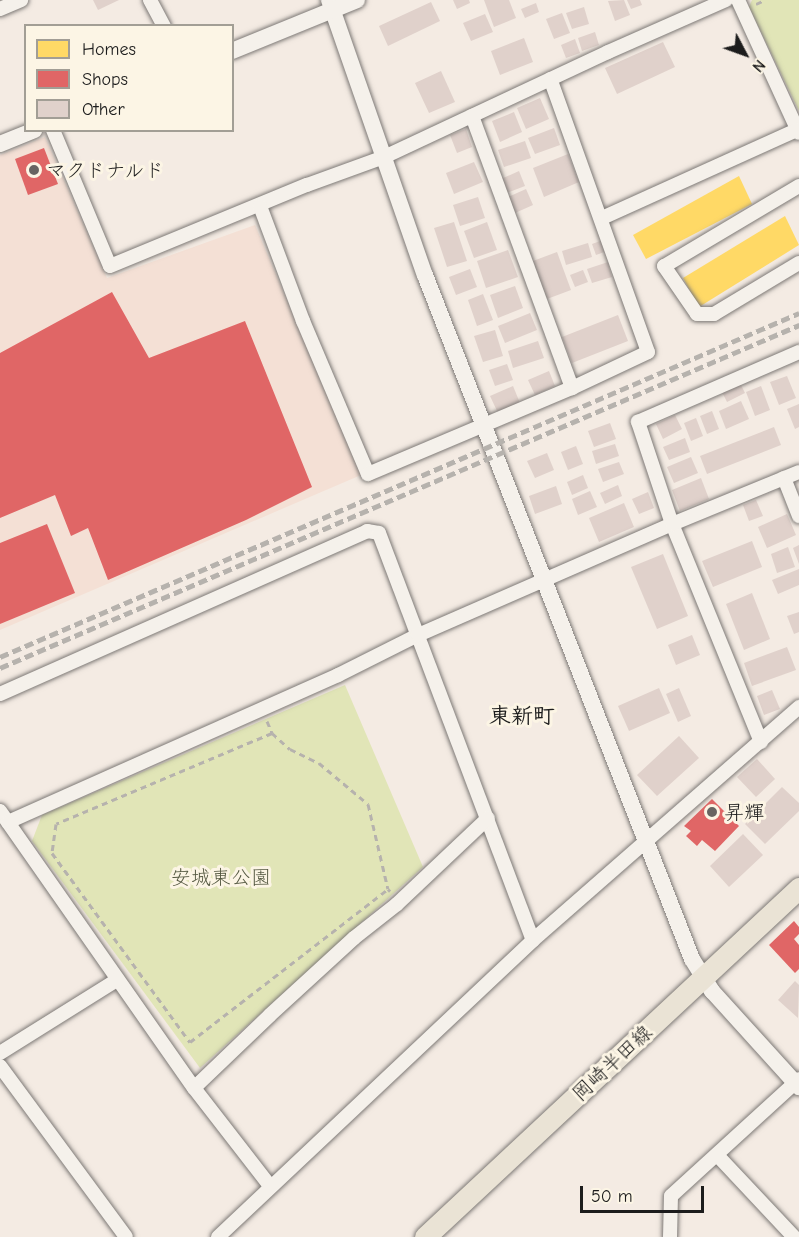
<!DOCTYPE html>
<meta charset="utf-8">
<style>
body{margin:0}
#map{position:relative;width:799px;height:1237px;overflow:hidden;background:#f4ebe3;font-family:"Comic Neue","Klee One",sans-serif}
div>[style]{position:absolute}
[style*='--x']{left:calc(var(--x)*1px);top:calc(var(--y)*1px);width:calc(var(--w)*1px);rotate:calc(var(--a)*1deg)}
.built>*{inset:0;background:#f4e0d5}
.green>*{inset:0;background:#e1e5b7}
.homes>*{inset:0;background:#ffd966}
.shops>*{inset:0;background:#e06666}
.building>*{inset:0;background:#e0d1cb}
.path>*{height:3px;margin-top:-1.5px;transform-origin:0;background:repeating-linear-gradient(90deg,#b6b2ad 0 6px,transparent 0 10.5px)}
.roads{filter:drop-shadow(0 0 2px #7d7976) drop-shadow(0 0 2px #7d7976)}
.minor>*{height:14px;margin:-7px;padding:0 7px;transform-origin:7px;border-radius:7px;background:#f5f1eb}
.tertiary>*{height:16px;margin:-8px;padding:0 8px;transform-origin:8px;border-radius:8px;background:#f5f1eb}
.primary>*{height:21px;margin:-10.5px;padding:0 10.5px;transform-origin:10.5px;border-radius:10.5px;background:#eae3d5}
.rail>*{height:4.5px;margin-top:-2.25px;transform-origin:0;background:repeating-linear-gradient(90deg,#b6b2ad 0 9px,transparent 0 13.5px)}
.dots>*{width:16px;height:16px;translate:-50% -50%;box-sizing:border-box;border:3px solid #fcf5e5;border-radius:50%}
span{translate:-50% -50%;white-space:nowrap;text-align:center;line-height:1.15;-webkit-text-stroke:6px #fcf5e5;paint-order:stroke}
.poi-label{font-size:20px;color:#1c1c1c}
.left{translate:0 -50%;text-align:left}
.park-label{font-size:20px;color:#535740}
.street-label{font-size:20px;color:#1c1c1c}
.quarter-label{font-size:22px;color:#1c1c1c;font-weight:700}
.legend{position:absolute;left:24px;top:24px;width:210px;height:108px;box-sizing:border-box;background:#fcf5e5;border:2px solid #a29e95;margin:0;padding:8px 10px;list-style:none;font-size:18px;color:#1c1c1c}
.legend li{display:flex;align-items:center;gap:12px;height:30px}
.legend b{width:30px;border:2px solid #a29e95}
.north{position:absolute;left:715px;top:24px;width:60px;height:60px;-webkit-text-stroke:4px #fcf5e5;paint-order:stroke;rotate:131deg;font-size:16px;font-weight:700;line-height:24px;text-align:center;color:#1c1c1c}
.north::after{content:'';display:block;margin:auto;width:21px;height:27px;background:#1c1c1c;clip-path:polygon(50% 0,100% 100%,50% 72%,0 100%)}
.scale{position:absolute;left:580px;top:1186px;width:124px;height:27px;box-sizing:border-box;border:3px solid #1c1c1c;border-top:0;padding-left:8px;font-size:18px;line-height:21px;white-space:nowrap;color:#1c1c1c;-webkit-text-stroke:4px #fcf5e5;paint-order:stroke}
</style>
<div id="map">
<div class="built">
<i style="clip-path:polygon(45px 137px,107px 278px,255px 225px,361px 475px,0 630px,0 155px)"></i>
</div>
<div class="green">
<i style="clip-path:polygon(752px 0,799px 0,799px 111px,749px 7px)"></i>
<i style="clip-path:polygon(345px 685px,423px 867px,200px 1068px,32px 841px,42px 815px)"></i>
</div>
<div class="homes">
<i style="clip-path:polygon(739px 176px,752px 204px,646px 259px,633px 235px)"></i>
<i style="clip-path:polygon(785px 216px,799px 245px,699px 307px,683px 278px)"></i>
</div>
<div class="shops">
<i style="clip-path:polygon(44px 148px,58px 184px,28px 195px,15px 159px)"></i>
<i style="clip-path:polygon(112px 292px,149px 358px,245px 321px,312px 487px,246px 520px,108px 580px,88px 528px,71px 536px,55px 495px,0 518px,0 353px)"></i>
<i style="clip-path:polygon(47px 524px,75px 593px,0 624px,0 543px)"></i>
<i style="clip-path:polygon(712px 799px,739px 826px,715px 851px,702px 840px,697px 846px,686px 836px,691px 831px,684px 826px)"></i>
<i style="clip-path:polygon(794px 921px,799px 927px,799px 934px,794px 939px,799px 945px,799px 969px,795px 973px,769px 945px)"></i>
</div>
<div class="building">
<i style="clip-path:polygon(93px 0,119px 0,98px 10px)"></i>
<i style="clip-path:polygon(453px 0,469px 0,470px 3px,457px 9px)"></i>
<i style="clip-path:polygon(484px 0,509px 0,516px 18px,494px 27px)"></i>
<i style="clip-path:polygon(624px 0,630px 15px,615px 21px,608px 1px)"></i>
<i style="clip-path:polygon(627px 0,640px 0,642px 5px,631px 9px)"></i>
<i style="clip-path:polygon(431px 2px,440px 21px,388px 46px,379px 26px)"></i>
<i style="clip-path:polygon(536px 3px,539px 12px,525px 18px,521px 9px)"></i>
<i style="clip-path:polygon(584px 7px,589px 24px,572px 29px,566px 13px)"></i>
<i style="clip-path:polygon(562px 13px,570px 33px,554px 39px,546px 19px)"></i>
<i style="clip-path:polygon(485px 14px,493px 32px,471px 41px,463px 23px)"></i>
<i style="clip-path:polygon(595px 32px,599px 45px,582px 51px,578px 38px)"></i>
<i style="clip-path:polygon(524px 38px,533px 62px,500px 75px,491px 51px)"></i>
<i style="clip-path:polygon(575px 39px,580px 53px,566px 58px,561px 45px)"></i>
<i style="clip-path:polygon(663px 42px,675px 67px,617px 94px,605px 68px)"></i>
<i style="clip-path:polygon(441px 71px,455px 102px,429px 113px,415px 83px)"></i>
<i style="clip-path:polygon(540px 98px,549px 119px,526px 129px,517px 108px)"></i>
<i style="clip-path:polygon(514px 112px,522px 132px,500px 142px,492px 121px)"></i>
<i style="clip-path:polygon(554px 128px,560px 145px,535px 154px,528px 138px)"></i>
<i style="clip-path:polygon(466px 129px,472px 147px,457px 153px,450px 135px)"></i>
<i style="clip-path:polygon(525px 141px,531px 158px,504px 167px,498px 150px)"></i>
<i style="clip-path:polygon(568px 154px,579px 182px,544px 197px,533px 168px)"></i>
<i style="clip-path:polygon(474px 162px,483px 182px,454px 194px,446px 173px)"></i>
<i style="clip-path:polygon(519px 171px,525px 186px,507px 193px,501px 179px)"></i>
<i style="clip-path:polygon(526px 189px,533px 205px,515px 213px,508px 197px)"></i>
<i style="clip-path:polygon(478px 197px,485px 218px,460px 226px,453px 205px)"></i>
<i style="clip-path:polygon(454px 222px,467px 261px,447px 267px,434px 228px)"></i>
<i style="clip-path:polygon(487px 222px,497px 250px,474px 258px,464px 231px)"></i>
<i style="clip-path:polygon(603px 240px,607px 251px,596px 255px,592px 244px)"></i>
<i style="clip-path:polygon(588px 243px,592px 257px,566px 265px,562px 251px)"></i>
<i style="clip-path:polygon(508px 250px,518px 277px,486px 288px,477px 261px)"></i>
<i style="clip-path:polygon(557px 252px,571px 290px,547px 299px,533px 261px)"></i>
<i style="clip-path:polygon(608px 262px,612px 277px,592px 283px,587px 269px)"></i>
<i style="clip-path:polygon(470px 269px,477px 287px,456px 295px,449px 277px)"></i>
<i style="clip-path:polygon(583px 270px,588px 282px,575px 287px,570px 275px)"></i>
<i style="clip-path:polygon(515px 286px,523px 308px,498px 318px,490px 295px)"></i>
<i style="clip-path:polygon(483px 294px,493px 320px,477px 326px,468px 300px)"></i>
<i style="clip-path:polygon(530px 313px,537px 330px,505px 343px,498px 326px)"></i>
<i style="clip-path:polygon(618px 315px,628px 341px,572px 363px,562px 337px)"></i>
<i style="clip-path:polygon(495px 330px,503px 356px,483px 362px,474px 336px)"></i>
<i style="clip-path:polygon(538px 341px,544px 358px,513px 368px,508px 351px)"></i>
<i style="clip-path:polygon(507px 364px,513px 380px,495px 386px,489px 370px)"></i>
<i style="clip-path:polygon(549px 371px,555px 386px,535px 395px,528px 380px)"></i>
<i style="clip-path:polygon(787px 376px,796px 398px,779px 405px,770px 382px)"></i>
<i style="clip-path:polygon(740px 383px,745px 393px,727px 402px,722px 392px)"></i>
<i style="clip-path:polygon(513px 386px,520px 403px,498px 413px,490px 396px)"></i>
<i style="clip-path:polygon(761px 386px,770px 410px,755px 416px,746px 392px)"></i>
<i style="clip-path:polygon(741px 401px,749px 419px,726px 429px,719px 411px)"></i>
<i style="clip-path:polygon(799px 404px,799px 427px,795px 429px,787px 409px)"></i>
<i style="clip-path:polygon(712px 411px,719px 429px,707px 434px,700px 416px)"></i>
<i style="clip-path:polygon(675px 415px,682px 429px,663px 439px,656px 424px)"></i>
<i style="clip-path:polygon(696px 418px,703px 436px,691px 441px,684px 423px)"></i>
<i style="clip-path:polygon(610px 423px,616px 439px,594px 447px,588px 431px)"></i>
<i style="clip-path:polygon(774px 427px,781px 445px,707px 474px,700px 456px)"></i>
<i style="clip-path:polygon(685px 438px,690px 452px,669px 460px,663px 447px)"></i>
<i style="clip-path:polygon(615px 444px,619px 456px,596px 464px,592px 451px)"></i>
<i style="clip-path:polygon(576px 446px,583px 464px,568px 470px,561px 452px)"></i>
<i style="clip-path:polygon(547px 453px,554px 470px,535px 478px,527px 461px)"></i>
<i style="clip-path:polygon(691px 457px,698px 473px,674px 483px,667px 467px)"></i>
<i style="clip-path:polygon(619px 462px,624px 474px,603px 482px,598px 469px)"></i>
<i style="clip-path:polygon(583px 475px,588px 488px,572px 495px,567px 482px)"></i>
<i style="clip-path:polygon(701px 478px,709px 499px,680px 511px,672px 490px)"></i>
<i style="clip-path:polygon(618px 485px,622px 496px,605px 504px,600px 493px)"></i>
<i style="clip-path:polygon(556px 486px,562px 504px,535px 514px,529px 496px)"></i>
<i style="clip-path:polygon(590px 491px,597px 507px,578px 515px,572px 499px)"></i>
<i style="clip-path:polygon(648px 492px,654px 508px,639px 514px,632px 499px)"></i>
<i style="clip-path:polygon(756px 500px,763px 516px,749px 521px,743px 505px)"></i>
<i style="clip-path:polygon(624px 503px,634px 527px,599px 542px,589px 518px)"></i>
<i style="clip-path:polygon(787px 514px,796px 535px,767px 548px,758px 527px)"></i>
<i style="clip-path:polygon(752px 541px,762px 567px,713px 587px,702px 561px)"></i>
<i style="clip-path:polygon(799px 545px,799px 564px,793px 548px)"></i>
<i style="clip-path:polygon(788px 547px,795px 567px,777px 573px,771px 554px)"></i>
<i style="clip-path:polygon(663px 554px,688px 616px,657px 629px,631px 567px)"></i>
<i style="clip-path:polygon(799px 569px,799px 585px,778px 594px,772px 580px)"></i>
<i style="clip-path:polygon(752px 593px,770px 639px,744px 650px,726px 604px)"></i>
<i style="clip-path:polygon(799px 612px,799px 632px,794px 634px,787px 616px)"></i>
<i style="clip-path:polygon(692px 635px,700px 655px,676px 665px,668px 645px)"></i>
<i style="clip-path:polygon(787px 647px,796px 670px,752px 686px,744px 663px)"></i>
<i style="clip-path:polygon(659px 688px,670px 713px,629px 731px,618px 706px)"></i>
<i style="clip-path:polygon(679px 688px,691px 716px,678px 722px,666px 694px)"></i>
<i style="clip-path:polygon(772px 690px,780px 709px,764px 715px,757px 696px)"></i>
<i style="clip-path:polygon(679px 736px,699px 758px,657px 796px,637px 775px)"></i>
<i style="clip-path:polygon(757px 759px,775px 779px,756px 797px,737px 777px)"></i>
<i style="clip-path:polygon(782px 787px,799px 803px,799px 811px,765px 844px,745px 824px)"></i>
<i style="clip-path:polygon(743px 834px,763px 855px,729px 887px,710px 866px)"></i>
<i style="clip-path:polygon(795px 981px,799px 985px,798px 1018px,778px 1000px)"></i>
</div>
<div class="path">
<i style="--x:756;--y:4;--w:10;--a:-24"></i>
<i style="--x:267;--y:721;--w:13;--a:67"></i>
<i style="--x:272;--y:733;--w:24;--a:42"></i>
<i style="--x:290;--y:749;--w:32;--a:26"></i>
<i style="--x:319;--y:763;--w:64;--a:39.9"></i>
<i style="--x:368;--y:804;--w:87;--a:76.8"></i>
<i style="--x:272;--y:733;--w:234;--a:157.2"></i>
<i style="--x:56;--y:824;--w:29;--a:98"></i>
<i style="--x:52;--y:853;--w:234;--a:53.9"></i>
<i style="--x:190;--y:1042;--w:250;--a:-37.7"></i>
<i style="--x:388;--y:889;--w:3;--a:45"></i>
</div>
<div class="roads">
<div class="minor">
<i style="--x:150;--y:0;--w:30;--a:62"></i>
<i style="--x:738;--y:0;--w:146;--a:65.4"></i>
<i style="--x:0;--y:9;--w:23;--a:-23"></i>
<i style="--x:472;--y:116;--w:290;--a:69.8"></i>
<i style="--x:53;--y:130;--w:147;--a:67.3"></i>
<i style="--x:110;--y:266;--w:213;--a:-22.4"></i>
<i style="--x:307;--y:185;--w:82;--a:-20"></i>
<i style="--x:384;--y:157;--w:247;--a:-25.1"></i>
<i style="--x:608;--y:52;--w:129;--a:-23.8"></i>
<i style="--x:799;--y:186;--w:157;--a:149.3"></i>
<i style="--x:664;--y:266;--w:58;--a:55.5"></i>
<i style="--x:697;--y:314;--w:17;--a:0"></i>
<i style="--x:714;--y:314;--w:99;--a:-31"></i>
<i style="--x:260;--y:206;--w:123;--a:69.5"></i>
<i style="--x:303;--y:321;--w:166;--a:67"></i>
<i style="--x:368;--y:474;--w:221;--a:-22.9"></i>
<i style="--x:572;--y:388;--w:84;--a:-25.3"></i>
<i style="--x:648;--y:352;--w:290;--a:-109.7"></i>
<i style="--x:602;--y:218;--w:216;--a:-24.3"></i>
<i style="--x:784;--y:478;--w:41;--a:68.5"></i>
<i style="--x:0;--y:694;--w:402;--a:-23.9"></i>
<i style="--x:367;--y:531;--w:12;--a:9"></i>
<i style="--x:379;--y:533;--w:435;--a:69.3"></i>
<i style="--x:761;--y:742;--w:235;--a:-112.2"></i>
<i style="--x:672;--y:524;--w:108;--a:-108.4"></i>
<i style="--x:638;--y:422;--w:176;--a:-23.5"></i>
<i style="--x:0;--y:811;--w:338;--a:55"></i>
<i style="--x:194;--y:1088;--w:124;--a:52.2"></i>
<i style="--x:8;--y:822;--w:361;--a:-24"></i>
<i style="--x:338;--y:675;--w:89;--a:-26.6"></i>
<i style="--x:418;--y:635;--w:277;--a:-23.6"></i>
<i style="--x:672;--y:524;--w:137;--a:-22.3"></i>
<i style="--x:0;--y:1053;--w:138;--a:-32"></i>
<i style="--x:0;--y:1066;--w:212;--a:53.6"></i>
<i style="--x:194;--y:1088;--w:105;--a:-43.8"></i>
<i style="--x:270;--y:1015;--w:114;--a:-42.5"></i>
<i style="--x:354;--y:938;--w:55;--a:-38.3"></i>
<i style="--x:397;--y:904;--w:125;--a:-43.4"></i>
<i style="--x:717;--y:1155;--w:112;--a:46.8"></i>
<i style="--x:218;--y:1237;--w:433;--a:-43.3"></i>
<i style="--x:533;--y:940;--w:354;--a:-41.2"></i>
<i style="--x:670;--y:1237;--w:41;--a:-88.6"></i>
<i style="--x:671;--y:1196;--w:173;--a:-42.4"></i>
</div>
<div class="tertiary">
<i style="--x:329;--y:0;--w:291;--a:70.8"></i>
<i style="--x:425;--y:275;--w:734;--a:68.68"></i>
<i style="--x:692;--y:959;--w:38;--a:58"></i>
<i style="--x:712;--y:991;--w:130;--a:47.8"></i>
<i style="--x:232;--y:51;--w:135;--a:-22.2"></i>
<i style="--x:0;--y:144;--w:37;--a:-22"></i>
</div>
<div class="primary">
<i style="--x:425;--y:1237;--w:512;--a:-43.02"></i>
</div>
</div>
<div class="rail">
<i style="--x:0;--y:657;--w:870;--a:-23.29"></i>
<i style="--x:0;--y:668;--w:870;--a:-23.23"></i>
</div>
<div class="dots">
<i style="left:34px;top:170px;background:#686462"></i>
<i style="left:712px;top:812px;background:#686462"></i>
</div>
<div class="poi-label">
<span class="left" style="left:46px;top:170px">マクドナルド</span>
<span class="left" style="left:724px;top:812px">昇輝</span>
</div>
<div class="park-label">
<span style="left:221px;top:877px">安城東公園</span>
</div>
<div class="street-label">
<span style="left:612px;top:1063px;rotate:-43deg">岡崎半田線</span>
</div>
<div class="quarter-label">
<span style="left:522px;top:717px">東新町</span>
</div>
<ul class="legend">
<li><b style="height:16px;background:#ffd966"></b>Homes</li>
<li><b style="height:16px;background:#e06666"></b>Shops</li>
<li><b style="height:16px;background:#e0d1cb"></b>Other</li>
</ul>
<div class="north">N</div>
<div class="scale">50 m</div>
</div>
